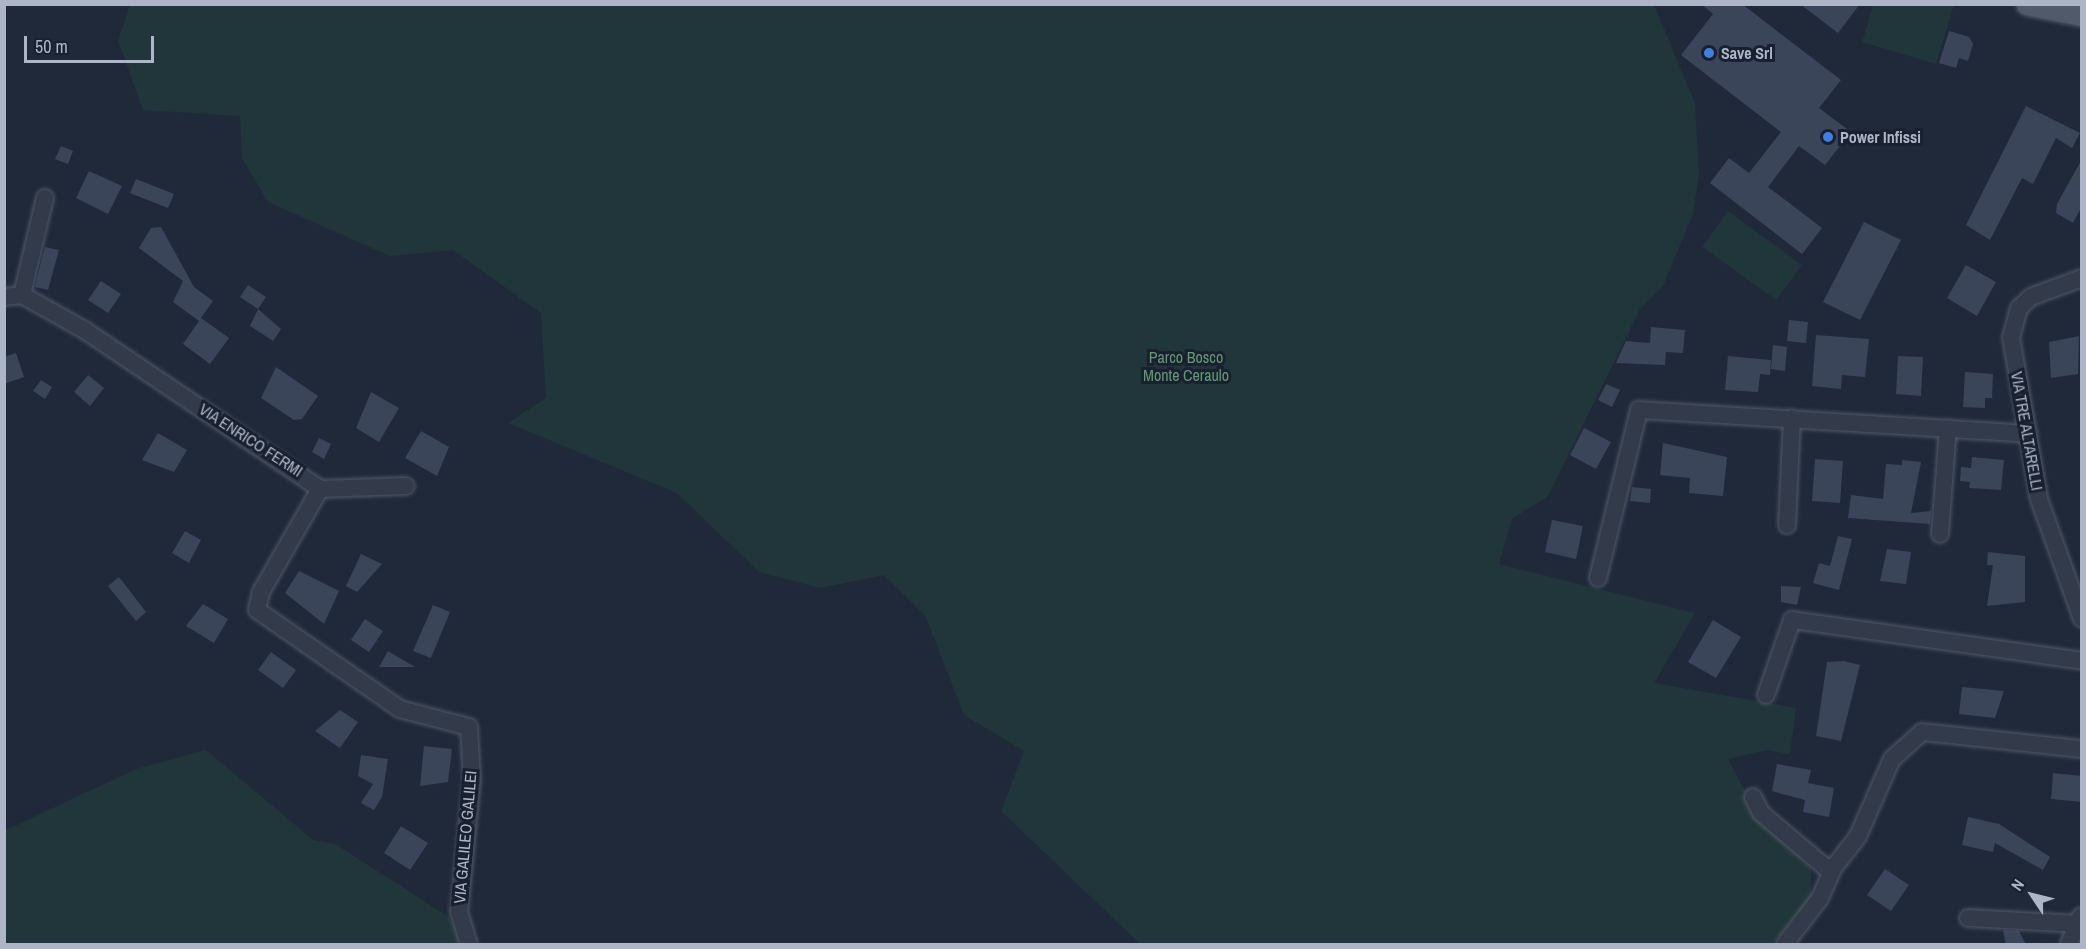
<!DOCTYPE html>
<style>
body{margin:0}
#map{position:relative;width:2086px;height:949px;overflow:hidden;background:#1f293a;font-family:"Archivo Narrow",sans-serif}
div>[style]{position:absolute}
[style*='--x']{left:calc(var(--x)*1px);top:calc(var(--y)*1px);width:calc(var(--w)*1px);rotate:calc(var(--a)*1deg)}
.green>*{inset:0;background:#21363b}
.building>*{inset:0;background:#3b455a}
.roads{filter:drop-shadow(0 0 2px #515868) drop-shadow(0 0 2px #515868)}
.minor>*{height:16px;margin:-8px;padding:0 8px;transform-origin:8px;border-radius:8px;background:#333b4a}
.major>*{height:21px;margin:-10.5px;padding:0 10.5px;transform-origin:10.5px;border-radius:10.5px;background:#515a6a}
.dots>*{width:16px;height:16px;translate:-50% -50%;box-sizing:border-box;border:3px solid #19202f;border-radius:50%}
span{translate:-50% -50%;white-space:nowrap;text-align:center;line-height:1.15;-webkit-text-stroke:6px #19202f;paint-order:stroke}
.poi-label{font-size:16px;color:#aeb5c7;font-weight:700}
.left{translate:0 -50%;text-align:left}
.park-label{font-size:16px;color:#649974}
.street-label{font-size:16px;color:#aeb5c7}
.frame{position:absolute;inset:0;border:6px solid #aeb5c7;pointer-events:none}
.north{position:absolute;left:2002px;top:865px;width:60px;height:60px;-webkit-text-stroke:4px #19202f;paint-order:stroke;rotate:305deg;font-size:16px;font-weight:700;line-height:24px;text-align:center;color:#aeb5c7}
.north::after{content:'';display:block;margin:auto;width:21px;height:27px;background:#aeb5c7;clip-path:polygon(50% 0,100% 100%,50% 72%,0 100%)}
.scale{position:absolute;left:24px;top:36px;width:130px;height:27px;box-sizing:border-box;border:3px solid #aeb5c7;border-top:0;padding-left:8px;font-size:18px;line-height:21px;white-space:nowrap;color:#aeb5c7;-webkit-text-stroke:4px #19202f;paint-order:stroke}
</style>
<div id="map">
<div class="green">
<i style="clip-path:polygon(130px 4px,1654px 5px,1695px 103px,1699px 175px,1693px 214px,1663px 286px,1640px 309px,1548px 496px,1512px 519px,1499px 564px,1695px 613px,1654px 683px,1796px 708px,1790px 754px,1767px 750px,1728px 759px,1758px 816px,1811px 868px,1811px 898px,1772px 944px,1140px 944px,1001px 811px,1024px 751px,964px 715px,925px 615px,884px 575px,820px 588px,759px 572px,677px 493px,508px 423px,546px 398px,541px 313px,453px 250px,390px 256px,268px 202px,242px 158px,240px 116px,143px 110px,118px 41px)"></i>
<i style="clip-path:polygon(1873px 5px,1954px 5px,1936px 64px,1862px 42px)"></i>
<i style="clip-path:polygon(1728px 211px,1802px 265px,1776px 300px,1702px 247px)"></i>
<i style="clip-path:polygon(206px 750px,313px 840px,335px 844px,449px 917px,462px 944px,5px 944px,4px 831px,136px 769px)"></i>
</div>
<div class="building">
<i style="clip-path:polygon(1701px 4px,1742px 4px,1841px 80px,1819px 108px,1851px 132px,1825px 165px,1799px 146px,1768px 187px,1822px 228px,1802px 254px,1710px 183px,1729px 158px,1749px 173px,1781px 132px,1681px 55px,1713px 14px)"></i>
<i style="clip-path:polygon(1800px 4px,1860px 4px,1838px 33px)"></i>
<i style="clip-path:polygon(1949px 31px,1969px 37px,1973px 44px,1968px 61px,1959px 58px,1956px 68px,1939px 63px)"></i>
<i style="clip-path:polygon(2026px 106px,2080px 133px,2072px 148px,2056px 138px,2033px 184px,2022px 178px,1990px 240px,1966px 225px)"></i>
<i style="clip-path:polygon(61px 146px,73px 151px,68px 164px,55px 159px)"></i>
<i style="clip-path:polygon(2082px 159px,2082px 206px,2073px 223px,2056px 213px,2057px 204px)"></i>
<i style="clip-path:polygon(89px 171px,122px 186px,108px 214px,76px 198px)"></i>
<i style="clip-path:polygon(136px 179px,174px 194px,168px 208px,130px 193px)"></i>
<i style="clip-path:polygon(1864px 222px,1901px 240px,1860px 320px,1823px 302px)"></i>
<i style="clip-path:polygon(161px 227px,194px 287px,213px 301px,201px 318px,229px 338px,210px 364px,183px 344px,199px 321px,173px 302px,183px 281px,139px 248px,151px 228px)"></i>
<i style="clip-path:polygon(45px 247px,59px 250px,48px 290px,35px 287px)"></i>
<i style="clip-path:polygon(1966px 265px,1996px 282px,1977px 316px,1947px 298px)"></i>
<i style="clip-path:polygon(101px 281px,121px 294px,108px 313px,88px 300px)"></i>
<i style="clip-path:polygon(248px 285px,266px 297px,258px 309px,240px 297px)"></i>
<i style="clip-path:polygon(258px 309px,281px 329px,273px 341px,250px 326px)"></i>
<i style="clip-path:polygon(1789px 320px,1808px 322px,1806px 343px,1787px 341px)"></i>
<i style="clip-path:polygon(1651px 327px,1685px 330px,1683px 353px,1666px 352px,1665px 365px,1616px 363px,1626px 341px,1650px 343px)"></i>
<i style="clip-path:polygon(1816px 335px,1869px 339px,1865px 377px,1842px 375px,1841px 389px,1812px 386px)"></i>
<i style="clip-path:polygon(2079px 336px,2078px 374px,2051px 378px,2049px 342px)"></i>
<i style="clip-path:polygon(1773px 345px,1787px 347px,1785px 371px,1771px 369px)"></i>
<i style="clip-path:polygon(16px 353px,24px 377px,4px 384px,4px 357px)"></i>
<i style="clip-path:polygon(1728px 356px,1771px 360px,1770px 375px,1760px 374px,1758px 392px,1725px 390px)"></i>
<i style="clip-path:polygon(1898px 356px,1923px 357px,1921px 396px,1896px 394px)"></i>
<i style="clip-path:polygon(276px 367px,318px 396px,302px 419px,294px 420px,261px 398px)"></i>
<i style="clip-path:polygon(1965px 372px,1993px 374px,1992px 398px,1985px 398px,1985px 408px,1963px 407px)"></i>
<i style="clip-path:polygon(88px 375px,104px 388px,90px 406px,74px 392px)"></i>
<i style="clip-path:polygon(41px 380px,52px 387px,45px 399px,33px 391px)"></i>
<i style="clip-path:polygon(1606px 384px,1620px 390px,1612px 407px,1598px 400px)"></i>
<i style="clip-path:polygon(371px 392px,399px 408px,379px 442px,356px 428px)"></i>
<i style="clip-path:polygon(1584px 428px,1611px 442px,1596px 469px,1570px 455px)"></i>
<i style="clip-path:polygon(421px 431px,449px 447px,437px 476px,405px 458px)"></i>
<i style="clip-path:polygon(158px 433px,187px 450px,174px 472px,142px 460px)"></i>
<i style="clip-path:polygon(319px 438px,331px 444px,324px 459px,312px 452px)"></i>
<i style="clip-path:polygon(1663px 443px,1727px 457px,1723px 496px,1689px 493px,1690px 478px,1660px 475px)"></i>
<i style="clip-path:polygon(1972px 457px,2004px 460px,2001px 490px,1969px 488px,1970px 482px,1960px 481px,1961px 467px,1971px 468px)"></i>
<i style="clip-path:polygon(1815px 459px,1843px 461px,1840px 503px,1812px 501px)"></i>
<i style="clip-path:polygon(1902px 460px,1921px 462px,1911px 513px,1931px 511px,1930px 524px,1848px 518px,1851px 495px,1883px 499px,1886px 464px,1902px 465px)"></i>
<i style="clip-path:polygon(1632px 487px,1651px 489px,1650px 503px,1630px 501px)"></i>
<i style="clip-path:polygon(1552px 520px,1583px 526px,1576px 559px,1545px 552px)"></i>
<i style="clip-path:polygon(185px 531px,201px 540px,189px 563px,172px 553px)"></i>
<i style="clip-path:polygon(1838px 536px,1852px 539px,1839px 590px,1813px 583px,1819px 563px,1830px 566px)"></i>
<i style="clip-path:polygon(1887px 549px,1911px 552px,1906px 584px,1880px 581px)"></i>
<i style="clip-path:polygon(1988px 552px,2025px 556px,2025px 602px,1987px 606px,1993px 565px,1987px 565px)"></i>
<i style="clip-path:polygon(361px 554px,382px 564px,357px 592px,346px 586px)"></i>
<i style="clip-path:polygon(299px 571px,339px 591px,324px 624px,285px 593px)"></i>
<i style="clip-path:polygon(119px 577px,146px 612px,136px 621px,108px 586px)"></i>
<i style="clip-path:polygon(1781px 586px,1801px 587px,1797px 605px,1781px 602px)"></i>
<i style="clip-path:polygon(203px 604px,228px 619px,214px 643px,186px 626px)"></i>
<i style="clip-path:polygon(433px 605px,450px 612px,431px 658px,413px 651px)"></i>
<i style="clip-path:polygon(365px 619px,383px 631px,369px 652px,351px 640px)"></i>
<i style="clip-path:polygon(1713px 620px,1741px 637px,1716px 678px,1688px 662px)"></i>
<i style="clip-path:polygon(388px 651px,415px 667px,379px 667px)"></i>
<i style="clip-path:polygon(271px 652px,296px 670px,283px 688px,258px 670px)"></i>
<i style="clip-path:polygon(1844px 661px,1860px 665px,1841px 741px,1816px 736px,1827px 662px)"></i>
<i style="clip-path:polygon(1962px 687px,2004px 691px,1995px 718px,1959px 714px)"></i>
<i style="clip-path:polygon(340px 710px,358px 722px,340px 748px,315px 731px)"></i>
<i style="clip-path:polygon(424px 746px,452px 749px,448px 782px,420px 786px)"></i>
<i style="clip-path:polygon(361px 755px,388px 759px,382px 797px,374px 810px,361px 803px,373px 784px,358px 776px)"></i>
<i style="clip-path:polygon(1777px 764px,1811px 770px,1808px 783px,1834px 788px,1829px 817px,1803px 812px,1805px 800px,1772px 791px)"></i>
<i style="clip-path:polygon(2053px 773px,2082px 776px,2082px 802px,2051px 799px)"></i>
<i style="clip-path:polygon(1968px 817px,1999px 824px,2050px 857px,2043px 870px,1995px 843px,1993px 852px,1962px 845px)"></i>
<i style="clip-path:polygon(401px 826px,428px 843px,410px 870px,384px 853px)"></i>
<i style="clip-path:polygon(1885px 869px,1909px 885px,1891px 911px,1867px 895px)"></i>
<i style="clip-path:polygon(2003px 930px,2019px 931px,2026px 945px,2006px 945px)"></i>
</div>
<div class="roads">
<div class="minor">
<i style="--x:2082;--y:278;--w:54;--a:159.6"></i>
<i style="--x:2031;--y:297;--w:16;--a:137"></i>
<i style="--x:2019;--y:308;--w:30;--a:105"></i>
<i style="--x:2011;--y:337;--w:164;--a:80.2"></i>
<i style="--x:2039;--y:499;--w:127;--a:70.3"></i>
<i style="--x:22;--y:295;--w:100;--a:-76.7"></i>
<i style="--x:4;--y:297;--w:18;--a:-6"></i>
<i style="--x:22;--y:295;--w:73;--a:29.4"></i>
<i style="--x:86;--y:331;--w:282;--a:34"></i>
<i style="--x:320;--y:489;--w:119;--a:119.8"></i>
<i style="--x:261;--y:592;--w:18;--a:103"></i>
<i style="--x:257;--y:610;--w:174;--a:34.7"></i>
<i style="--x:400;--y:709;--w:71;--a:14.6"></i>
<i style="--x:469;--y:727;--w:53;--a:86.8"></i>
<i style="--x:472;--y:780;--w:133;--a:95.6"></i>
<i style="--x:459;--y:912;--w:34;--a:73"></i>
<i style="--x:320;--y:489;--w:86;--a:-2"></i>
<i style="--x:1787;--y:525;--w:107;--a:-87.3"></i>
<i style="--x:1940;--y:534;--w:106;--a:-85.7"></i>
<i style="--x:1598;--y:578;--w:173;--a:-76.3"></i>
<i style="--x:1639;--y:410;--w:390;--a:3.5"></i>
<i style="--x:1766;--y:695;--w:79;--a:-70.9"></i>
<i style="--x:1792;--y:620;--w:293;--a:8"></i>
<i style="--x:1753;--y:797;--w:18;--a:63"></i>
<i style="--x:1761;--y:813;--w:84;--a:40.2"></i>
<i style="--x:1825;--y:867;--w:9;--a:0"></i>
<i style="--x:1834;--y:867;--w:39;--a:-52"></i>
<i style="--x:1858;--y:836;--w:84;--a:-66.2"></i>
<i style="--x:1892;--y:759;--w:40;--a:-42"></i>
<i style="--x:1922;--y:732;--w:161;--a:6.1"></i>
<i style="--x:1968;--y:918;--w:110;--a:3.1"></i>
<i style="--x:1785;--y:944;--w:58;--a:-52.7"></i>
<i style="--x:1820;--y:898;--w:34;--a:-66"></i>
<i style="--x:2069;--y:944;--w:30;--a:-67"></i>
</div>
<div class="major">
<i style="--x:2027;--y:4;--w:56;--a:11.3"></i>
</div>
</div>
<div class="dots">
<i style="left:1709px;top:53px;background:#3f7fe0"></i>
<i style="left:1828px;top:137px;background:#3f7fe0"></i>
</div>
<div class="poi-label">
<span class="left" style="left:1721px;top:53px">Save Srl</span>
<span class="left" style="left:1840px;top:137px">Power Infissi</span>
</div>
<div class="park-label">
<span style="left:1186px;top:366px">Parco Bosco<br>Monte Ceraulo</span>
</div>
<div class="street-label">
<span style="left:2027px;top:431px;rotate:80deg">VIA TRE ALTARELLI</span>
<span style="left:251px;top:440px;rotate:33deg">VIA ENRICO FERMI</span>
<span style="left:465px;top:837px;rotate:-85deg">VIA GALILEO GALILEI</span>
</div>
<div class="frame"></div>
<div class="north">N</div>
<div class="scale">50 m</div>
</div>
